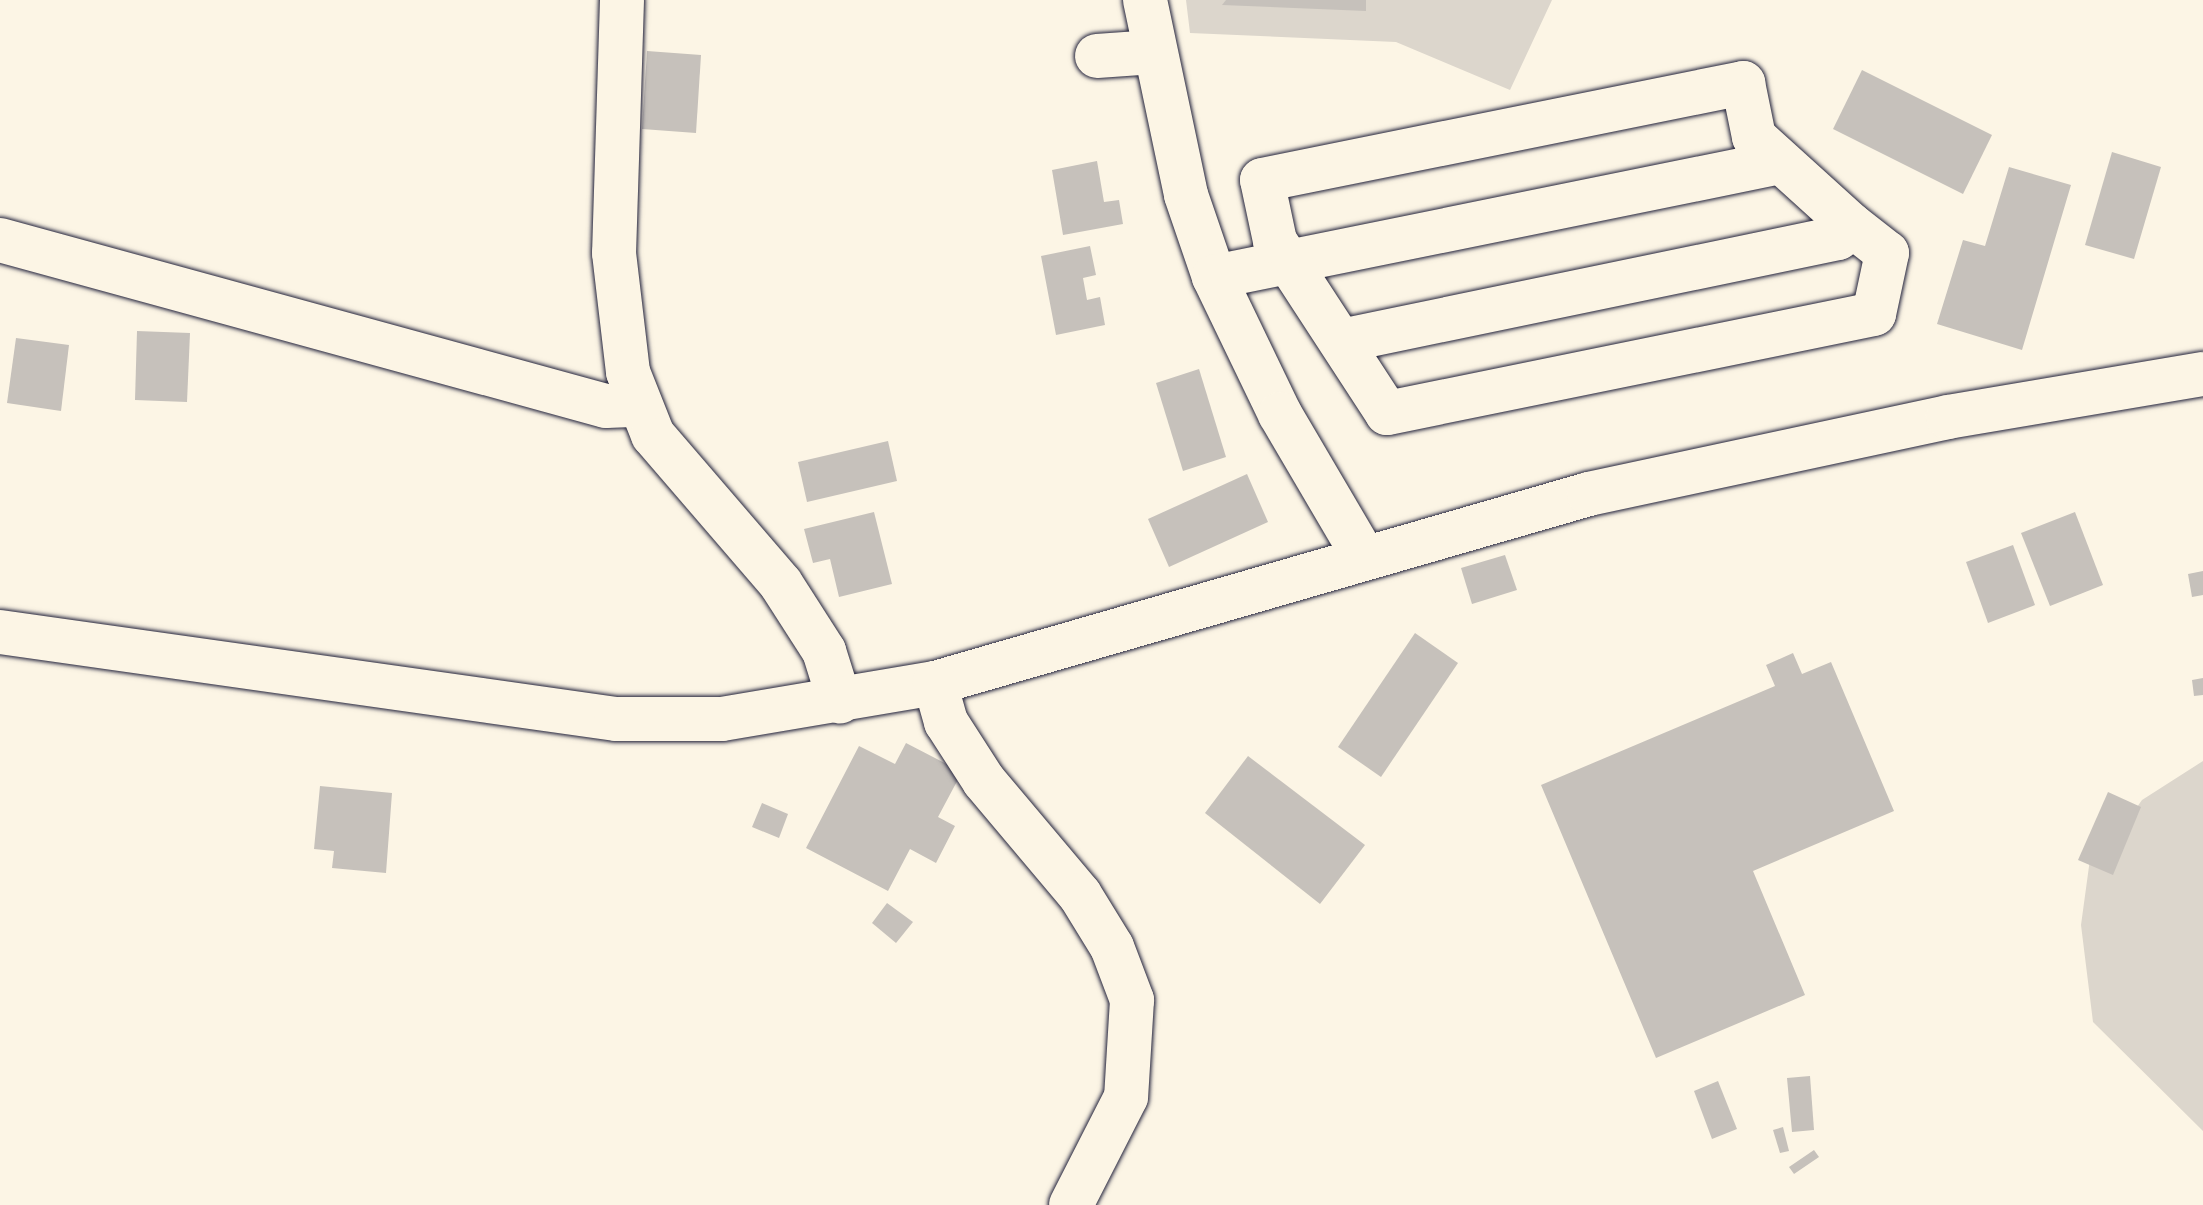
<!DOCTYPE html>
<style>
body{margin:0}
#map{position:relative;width:2203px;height:1205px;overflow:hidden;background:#fcf5e5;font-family:Dekko,sans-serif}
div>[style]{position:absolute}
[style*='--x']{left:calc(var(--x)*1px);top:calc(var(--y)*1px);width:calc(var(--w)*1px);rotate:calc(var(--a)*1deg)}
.green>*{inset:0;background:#dcd6cc}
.building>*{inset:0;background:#c6c1bb}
.roads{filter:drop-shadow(0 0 2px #22223b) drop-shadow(0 0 2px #22223b)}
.minor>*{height:44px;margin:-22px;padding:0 22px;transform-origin:22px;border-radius:22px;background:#fcf5e5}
span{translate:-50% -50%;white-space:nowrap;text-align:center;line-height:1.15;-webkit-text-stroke:6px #fcf5e5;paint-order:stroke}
</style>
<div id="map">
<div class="green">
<i style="clip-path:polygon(1186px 0,1552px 0,1510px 90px,1396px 42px,1190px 33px)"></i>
<i style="clip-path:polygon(2203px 761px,2203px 1131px,2093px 1022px,2081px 925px,2090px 859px,2113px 841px,2142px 800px)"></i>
</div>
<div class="building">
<i style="clip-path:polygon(1226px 0,1366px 0,1366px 11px,1222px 5px)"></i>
<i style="clip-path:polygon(647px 51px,701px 55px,696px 133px,642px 129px)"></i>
<i style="clip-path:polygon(1862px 70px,1992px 135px,1963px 194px,1833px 129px)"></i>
<i style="clip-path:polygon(2112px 152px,2161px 167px,2134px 259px,2085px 245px)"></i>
<i style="clip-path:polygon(1097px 161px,1104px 202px,1119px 200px,1123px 224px,1063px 235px,1052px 170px)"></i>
<i style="clip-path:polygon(2009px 167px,2071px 185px,2022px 350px,1937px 324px,1963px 240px,1985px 246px)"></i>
<i style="clip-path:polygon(1090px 246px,1096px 275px,1083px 278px,1087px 300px,1100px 297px,1105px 325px,1056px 335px,1041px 256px)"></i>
<i style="clip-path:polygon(137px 331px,190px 333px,187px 402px,135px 400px)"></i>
<i style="clip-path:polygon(16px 338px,69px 345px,61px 411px,7px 403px)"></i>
<i style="clip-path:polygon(1199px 369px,1226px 457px,1183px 471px,1156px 383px)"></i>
<i style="clip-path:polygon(888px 441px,897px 481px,807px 502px,798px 462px)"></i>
<i style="clip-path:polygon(1247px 474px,1268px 522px,1169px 567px,1148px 519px)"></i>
<i style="clip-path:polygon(874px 512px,892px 584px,839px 597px,830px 559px,813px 563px,804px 529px)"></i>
<i style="clip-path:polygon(2075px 512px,2103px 585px,2050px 606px,2021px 533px)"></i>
<i style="clip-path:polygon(2013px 545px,2035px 605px,1988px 623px,1966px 562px)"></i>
<i style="clip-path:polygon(1505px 555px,1517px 590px,1472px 604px,1461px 568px)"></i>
<i style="clip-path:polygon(2203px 571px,2203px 595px,2192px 597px,2188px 574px)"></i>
<i style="clip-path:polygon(1415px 633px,1458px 663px,1381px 777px,1338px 747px)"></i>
<i style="clip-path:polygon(1793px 653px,1802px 674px,1831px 662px,1894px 811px,1753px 871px,1805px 995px,1656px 1058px,1541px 785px,1775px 686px,1766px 665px)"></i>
<i style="clip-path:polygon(2203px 678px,2203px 695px,2194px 696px,2192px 680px)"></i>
<i style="clip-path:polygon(906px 743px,962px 772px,938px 817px,955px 826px,936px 863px,910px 849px,888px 891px,806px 848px,859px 746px,895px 764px)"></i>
<i style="clip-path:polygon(1248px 756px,1365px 845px,1320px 904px,1205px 813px)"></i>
<i style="clip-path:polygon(320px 786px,392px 793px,386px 873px,332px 868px,334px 851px,314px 849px)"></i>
<i style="clip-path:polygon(2108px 792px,2141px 807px,2113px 875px,2078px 860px)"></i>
<i style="clip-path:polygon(762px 803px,788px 814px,779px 838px,752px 827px)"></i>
<i style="clip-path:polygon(887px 903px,913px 922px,896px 943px,872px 923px)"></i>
<i style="clip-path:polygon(1810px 1076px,1814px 1130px,1792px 1132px,1787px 1078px)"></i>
<i style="clip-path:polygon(1718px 1081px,1737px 1129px,1712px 1139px,1694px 1091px)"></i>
<i style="clip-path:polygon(1783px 1127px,1789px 1151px,1780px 1153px,1773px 1130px)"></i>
<i style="clip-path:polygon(1814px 1150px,1819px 1157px,1794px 1174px,1789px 1167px)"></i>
</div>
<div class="roads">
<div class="minor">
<i style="--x:622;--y:0;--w:253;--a:91.8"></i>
<i style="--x:614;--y:253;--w:120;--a:83.3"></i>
<i style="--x:628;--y:372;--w:68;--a:68.4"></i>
<i style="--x:653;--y:435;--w:196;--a:49.3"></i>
<i style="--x:781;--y:584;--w:80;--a:57.3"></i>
<i style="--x:824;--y:651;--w:53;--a:72.6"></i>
<i style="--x:1145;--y:0;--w:199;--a:78.1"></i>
<i style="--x:1186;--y:195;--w:87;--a:71.1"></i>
<i style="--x:1214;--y:277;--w:152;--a:64.3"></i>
<i style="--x:1280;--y:414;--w:166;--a:59.6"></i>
<i style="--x:1097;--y:56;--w:57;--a:-4"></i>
<i style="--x:0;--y:240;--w:628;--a:15.32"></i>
<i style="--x:606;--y:406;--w:33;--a:-2"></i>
<i style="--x:1214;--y:277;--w:573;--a:-11.47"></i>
<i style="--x:1341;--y:341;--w:508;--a:-11.71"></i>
<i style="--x:1838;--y:238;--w:18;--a:-49"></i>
<i style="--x:1850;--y:224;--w:47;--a:38.1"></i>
<i style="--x:1887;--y:253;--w:62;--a:102"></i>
<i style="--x:1874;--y:314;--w:497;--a:168.5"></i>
<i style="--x:1387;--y:413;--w:205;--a:-123.1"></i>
<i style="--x:1275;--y:241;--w:62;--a:-102"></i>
<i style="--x:1262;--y:180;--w:491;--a:-11.4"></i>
<i style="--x:1743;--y:83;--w:55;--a:78.5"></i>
<i style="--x:1754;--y:137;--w:130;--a:42.2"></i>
<i style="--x:0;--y:632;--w:622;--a:8.04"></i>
<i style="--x:616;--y:719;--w:106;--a:0"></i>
<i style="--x:722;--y:719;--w:216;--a:-9.6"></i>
<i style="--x:935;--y:683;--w:681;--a:-16.12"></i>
<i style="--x:1589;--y:494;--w:367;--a:-12.1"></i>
<i style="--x:1948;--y:417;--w:259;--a:-9.6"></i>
<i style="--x:935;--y:683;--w:41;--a:74.2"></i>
<i style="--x:946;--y:722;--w:70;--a:57.2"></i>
<i style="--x:984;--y:781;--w:149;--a:49.9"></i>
<i style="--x:1080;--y:895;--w:61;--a:58.4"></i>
<i style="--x:1112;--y:947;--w:57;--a:69.3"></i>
<i style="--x:1132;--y:1000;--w:97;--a:93.5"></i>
<i style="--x:1126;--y:1097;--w:121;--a:117"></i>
</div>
</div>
</div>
